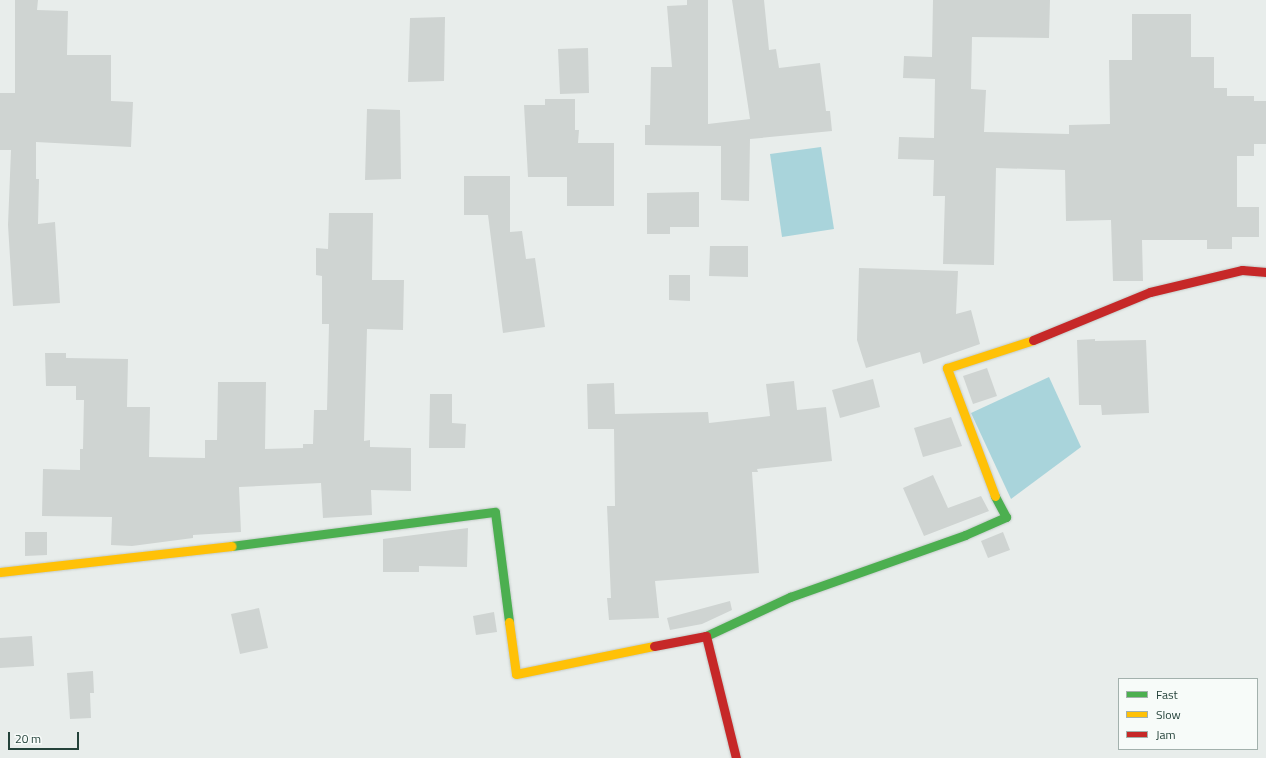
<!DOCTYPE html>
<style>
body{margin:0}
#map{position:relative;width:1266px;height:758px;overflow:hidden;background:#e8edeb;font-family:"Titillium Web",sans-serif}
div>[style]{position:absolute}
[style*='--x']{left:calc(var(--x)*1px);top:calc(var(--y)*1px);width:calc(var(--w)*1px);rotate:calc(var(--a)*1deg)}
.water>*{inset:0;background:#a9d4db}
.building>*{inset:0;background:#cfd4d2}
.roads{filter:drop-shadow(0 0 1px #c3cbc8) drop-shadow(0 0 1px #c3cbc8)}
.fast>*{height:9px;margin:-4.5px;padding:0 4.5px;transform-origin:4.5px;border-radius:4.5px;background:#4caf50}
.slow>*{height:9px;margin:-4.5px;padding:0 4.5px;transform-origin:4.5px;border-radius:4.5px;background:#ffc107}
.jam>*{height:9px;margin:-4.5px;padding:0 4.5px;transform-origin:4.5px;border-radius:4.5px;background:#c62828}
span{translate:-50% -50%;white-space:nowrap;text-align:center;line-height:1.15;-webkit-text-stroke:4px #f7fbf9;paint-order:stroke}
.legend{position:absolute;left:1118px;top:678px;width:140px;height:72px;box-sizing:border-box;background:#f7fbf9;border:1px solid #a3b1ad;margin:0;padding:5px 7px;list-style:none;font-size:12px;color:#24423a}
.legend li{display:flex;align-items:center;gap:8px;height:20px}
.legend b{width:20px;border:1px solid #a3b1ad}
.scale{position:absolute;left:8px;top:732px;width:71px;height:18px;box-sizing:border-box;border:2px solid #24423a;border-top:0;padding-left:5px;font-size:12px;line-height:14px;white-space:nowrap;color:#24423a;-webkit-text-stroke:3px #f7fbf9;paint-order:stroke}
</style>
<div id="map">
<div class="water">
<i style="clip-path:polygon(821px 147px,834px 229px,782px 237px,770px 154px)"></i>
<i style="clip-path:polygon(1049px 377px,1081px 447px,1011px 499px,971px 413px)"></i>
</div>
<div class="building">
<i style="clip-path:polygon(15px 0,38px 0,37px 10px,68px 11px,67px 55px,111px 55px,111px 101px,133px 102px,131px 147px,36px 142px,36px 179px,39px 179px,38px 224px,55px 222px,60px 303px,13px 306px,8px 225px,11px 150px,0 150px,0 93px,15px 93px)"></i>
<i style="clip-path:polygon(687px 0,708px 0,708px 124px,750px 119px,732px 0,764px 0,769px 50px,776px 49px,779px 68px,820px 63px,826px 111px,830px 111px,832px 131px,750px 139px,749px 201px,721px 200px,721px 146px,645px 145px,645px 125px,650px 125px,651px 67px,672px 67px,667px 6px,687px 5px)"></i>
<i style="clip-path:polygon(933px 0,1050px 0,1049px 38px,972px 37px,971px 89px,986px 90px,984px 132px,1069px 134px,1069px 125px,1110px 124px,1109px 60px,1132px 60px,1132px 14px,1191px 14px,1191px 57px,1214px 57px,1214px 88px,1227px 88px,1227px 96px,1254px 96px,1254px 101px,1266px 101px,1266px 144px,1254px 144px,1254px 156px,1237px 156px,1237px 207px,1259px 207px,1259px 237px,1232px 237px,1232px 249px,1207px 249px,1207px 240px,1142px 240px,1143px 281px,1113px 281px,1111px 220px,1066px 221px,1065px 170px,996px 168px,994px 265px,943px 264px,945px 196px,933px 196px,934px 160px,898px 159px,899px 137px,934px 138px,935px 79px,903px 78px,904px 56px,932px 57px)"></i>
<i style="clip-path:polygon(445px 17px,444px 81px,408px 82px,410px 18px)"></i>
<i style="clip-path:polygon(588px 48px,589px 93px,560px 94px,558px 49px)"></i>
<i style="clip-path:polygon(545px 99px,575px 99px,575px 130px,579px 130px,578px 143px,614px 143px,614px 206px,567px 206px,567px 177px,528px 177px,524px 105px,545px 105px)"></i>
<i style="clip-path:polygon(367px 109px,400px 110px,401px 179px,365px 180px)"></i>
<i style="clip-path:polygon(464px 176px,510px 176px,510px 232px,522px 231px,526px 259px,535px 258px,545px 327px,503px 333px,488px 215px,464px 215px)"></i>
<i style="clip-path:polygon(699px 192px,699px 227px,670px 227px,670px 234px,647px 234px,647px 193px)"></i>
<i style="clip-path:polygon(329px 213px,373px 213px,372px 280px,404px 280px,403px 330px,367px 329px,364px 441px,370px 440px,370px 447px,411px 448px,411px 491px,371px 490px,372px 515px,323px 518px,321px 483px,239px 487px,241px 532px,193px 535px,193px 538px,132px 546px,111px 545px,112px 517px,42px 516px,43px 469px,80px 470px,80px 449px,83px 449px,84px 400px,76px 400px,76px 386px,46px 386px,45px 353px,66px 353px,66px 358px,128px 359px,127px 407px,150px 407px,149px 457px,205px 458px,205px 440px,217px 440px,218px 382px,266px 382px,265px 449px,303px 448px,303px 444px,313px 444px,314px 410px,327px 410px,329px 324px,322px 324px,322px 276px,316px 275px,316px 248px,328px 249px)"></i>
<i style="clip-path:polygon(710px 246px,748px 246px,748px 277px,709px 276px)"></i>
<i style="clip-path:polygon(859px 268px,958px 271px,956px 314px,971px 310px,980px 344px,923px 364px,920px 352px,866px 368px,857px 340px)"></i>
<i style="clip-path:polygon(669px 275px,690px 275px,690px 301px,669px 300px)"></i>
<i style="clip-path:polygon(1095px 339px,1095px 341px,1146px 340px,1149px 413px,1102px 415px,1101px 405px,1079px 405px,1077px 340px)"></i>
<i style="clip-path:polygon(987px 368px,997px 396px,973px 404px,963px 376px)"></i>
<i style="clip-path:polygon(873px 379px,880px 407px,840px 418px,832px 390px)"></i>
<i style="clip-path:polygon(794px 381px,797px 410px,826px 407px,832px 461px,757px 469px,758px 472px,752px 472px,759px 573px,655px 581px,659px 618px,609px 620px,607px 598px,611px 598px,607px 506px,615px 506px,614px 429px,588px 429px,587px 384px,614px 383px,615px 414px,708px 412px,709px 423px,770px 416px,766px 384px)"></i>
<i style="clip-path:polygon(430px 394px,452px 394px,452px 423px,466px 424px,465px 448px,429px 448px)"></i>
<i style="clip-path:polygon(951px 417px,962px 446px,923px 457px,914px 428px)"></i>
<i style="clip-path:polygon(933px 475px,948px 508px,981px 496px,989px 511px,924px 536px,903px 488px)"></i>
<i style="clip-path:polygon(468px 528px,467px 567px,419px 566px,419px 572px,383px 572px,383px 539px)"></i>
<i style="clip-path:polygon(25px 532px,47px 532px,47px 555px,25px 556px)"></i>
<i style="clip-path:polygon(1003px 532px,1010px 550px,988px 558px,981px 541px)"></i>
<i style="clip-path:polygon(730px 601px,732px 610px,702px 624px,670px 630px,667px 618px)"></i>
<i style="clip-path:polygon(259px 608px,268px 648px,240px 654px,231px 614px)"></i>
<i style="clip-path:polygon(494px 612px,497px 632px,476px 635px,473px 616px)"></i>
<i style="clip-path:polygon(32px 636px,34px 666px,0 668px,0 638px)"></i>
<i style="clip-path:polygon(93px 671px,94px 693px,90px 693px,91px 718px,70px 719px,67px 673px)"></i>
</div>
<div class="roads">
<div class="fast">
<i style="--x:232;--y:546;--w:265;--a:-7.4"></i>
<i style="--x:495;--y:512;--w:111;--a:82.7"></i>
<i style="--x:706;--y:636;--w:93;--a:-24.9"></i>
<i style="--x:790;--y:597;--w:186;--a:-19.5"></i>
<i style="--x:965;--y:535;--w:45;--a:-23.7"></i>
<i style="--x:1006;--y:517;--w:24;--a:-118"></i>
</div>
<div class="slow">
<i style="--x:995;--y:496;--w:137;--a:-110.6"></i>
<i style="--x:947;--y:368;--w:90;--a:-18"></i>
<i style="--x:0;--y:572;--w:233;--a:-6.4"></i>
<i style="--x:509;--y:622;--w:52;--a:82.3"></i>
<i style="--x:516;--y:674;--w:141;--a:-11.5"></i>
</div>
<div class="jam">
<i style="--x:1033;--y:340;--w:126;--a:-22.3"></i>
<i style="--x:1150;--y:292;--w:95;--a:-13.4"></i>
<i style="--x:1242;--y:270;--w:24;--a:5"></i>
<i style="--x:654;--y:646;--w:53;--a:-10.9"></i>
<i style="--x:706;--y:636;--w:126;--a:76.2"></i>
</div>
</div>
<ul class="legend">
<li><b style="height:5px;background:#4caf50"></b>Fast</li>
<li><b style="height:5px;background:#ffc107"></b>Slow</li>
<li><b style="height:5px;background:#c62828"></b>Jam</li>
</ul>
<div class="scale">20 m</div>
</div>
